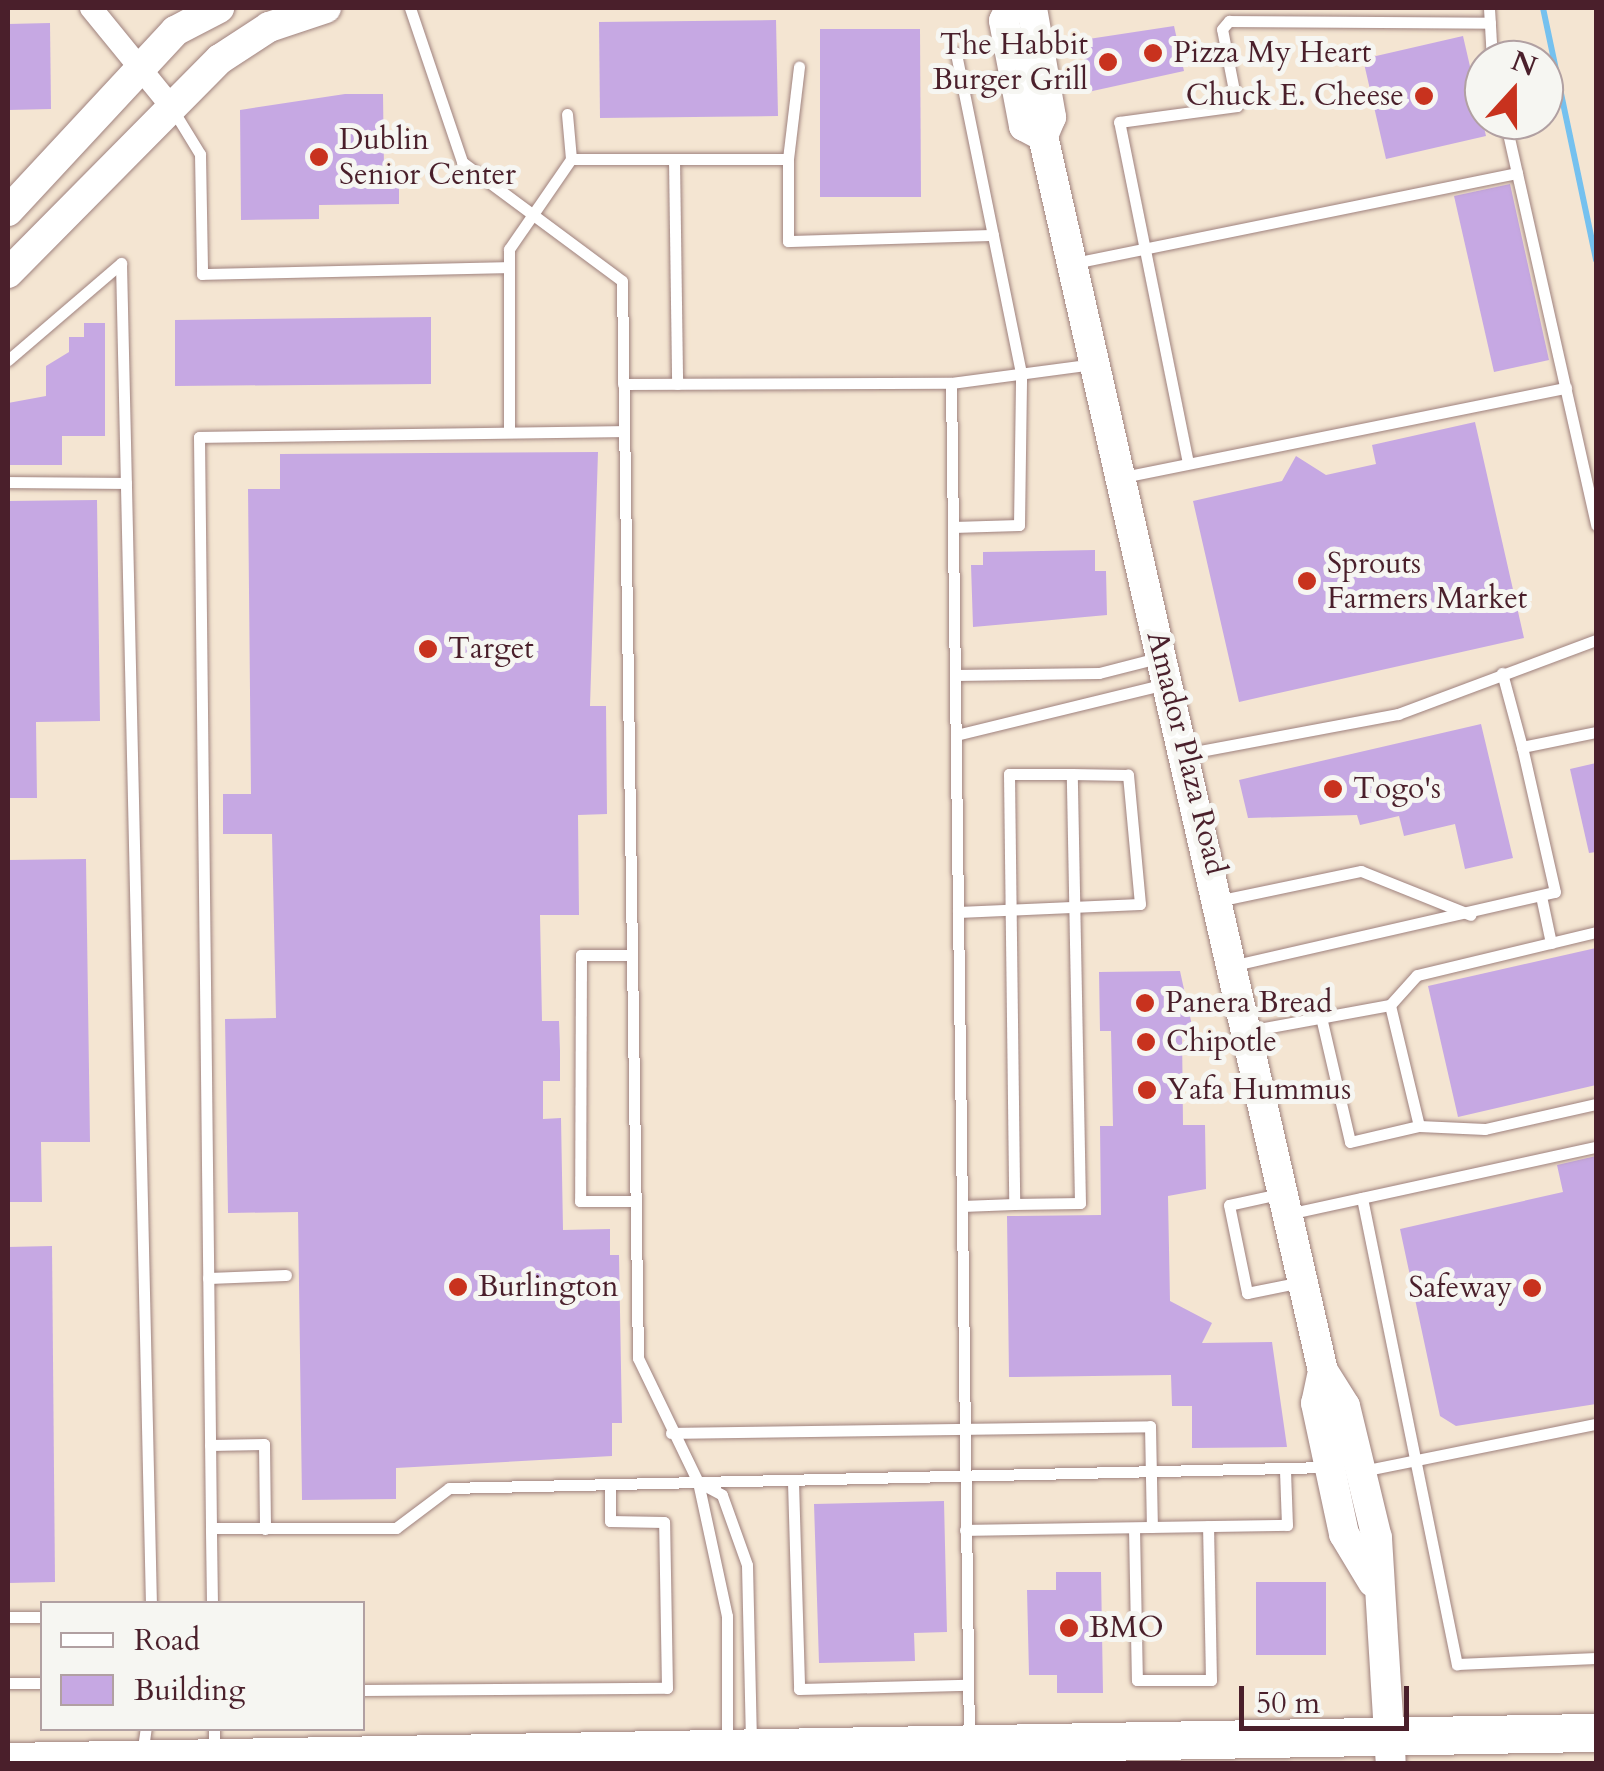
<!DOCTYPE html>
<style>
body{margin:0}
#map{position:relative;width:1604px;height:1771px;overflow:hidden;background:#f4e5d2;font-family:Cardo,serif}
div>[style]{position:absolute}
[style*='--x']{left:calc(var(--x)*1px);top:calc(var(--y)*1px);width:calc(var(--w)*1px);rotate:calc(var(--a)*1deg)}
.stream>*{height:6px;margin:-3px;padding:0 3px;transform-origin:3px;border-radius:3px;background:#75c1ef}
.building>*{inset:0;background:#c6a8e3}
.roads{filter:drop-shadow(0 0 2px #9f827e) drop-shadow(0 0 2px #9f827e)}
.service>*{height:11px;margin:-5.5px;padding:0 5.5px;transform-origin:5.5px;border-radius:5.5px;background:#fff}
.minor>*{height:22px;margin:-11px;padding:0 11px;transform-origin:11px;border-radius:11px;background:#fff}
.tertiary>*{height:30px;margin:-15px;padding:0 15px;transform-origin:15px;border-radius:15px;background:#fff}
.primary>*{height:38px;margin:-19px;padding:0 19px;transform-origin:19px;border-radius:19px;background:#fff}
.dots>*{width:28px;height:28px;translate:-50% -50%;box-sizing:border-box;border:5px solid #f6f6f2;border-radius:50%}
span{translate:-50% -50%;white-space:nowrap;text-align:center;line-height:1.15;-webkit-text-stroke:10px #f6f6f2;paint-order:stroke}
.poi-label{font-size:30px;color:#4a1f2b}
.right{translate:-100% -50%;text-align:right}
.left{translate:0 -50%;text-align:left}
.street-label{font-size:30px;color:#4a1f2b}
.frame{position:absolute;inset:0;border:10px solid #4a1f2b;pointer-events:none}
.legend{position:absolute;left:40px;top:1601px;width:325px;height:130px;box-sizing:border-box;background:#f6f6f2;border:2px solid #b1a0a2;margin:0;padding:12px 18px;list-style:none;font-size:30px;color:#4a1f2b}
.legend li{display:flex;align-items:center;gap:20px;height:50px}
.legend b{width:50px;border:2px solid #b1a0a2}
.north{position:absolute;left:1464px;top:40px;width:100px;height:100px;box-sizing:border-box;background:#f6f6f2;border:2px solid #b1a0a2;border-radius:50%;rotate:21deg;font-size:28px;font-weight:700;line-height:40px;text-align:center;color:#4a1f2b}
.north::after{content:'';display:block;margin:auto;width:35px;height:45px;background:#c8321e;clip-path:polygon(50% 0,100% 100%,50% 72%,0 100%)}
.scale{position:absolute;left:1239px;top:1686px;width:170px;height:45px;box-sizing:border-box;border:5px solid #4a1f2b;border-top:0;padding-left:12px;font-size:30px;line-height:35px;white-space:nowrap;color:#4a1f2b;-webkit-text-stroke:8px #f6f6f2;paint-order:stroke}
</style>
<div id="map">
<div class="stream">
<i style="--x:1543;--y:8;--w:258;--a:78.1"></i>
</div>
<div class="building">
<i style="clip-path:polygon(776px 20px,778px 116px,600px 118px,599px 22px)"></i>
<i style="clip-path:polygon(50px 23px,51px 109px,8px 110px,8px 24px)"></i>
<i style="clip-path:polygon(1174px 26px,1184px 71px,1088px 92px,1082px 40px)"></i>
<i style="clip-path:polygon(820px 29px,920px 29px,921px 197px,820px 197px)"></i>
<i style="clip-path:polygon(1463px 36px,1486px 136px,1386px 159px,1363px 59px)"></i>
<i style="clip-path:polygon(345px 94px,383px 94px,384px 170px,399px 170px,399px 204px,319px 205px,319px 219px,241px 220px,240px 110px)"></i>
<i style="clip-path:polygon(1510px 184px,1549px 360px,1494px 372px,1454px 196px)"></i>
<i style="clip-path:polygon(431px 317px,431px 384px,175px 386px,175px 320px)"></i>
<i style="clip-path:polygon(84px 323px,105px 323px,105px 436px,62px 436px,62px 465px,8px 465px,8px 403px,46px 396px,46px 366px,69px 352px,69px 337px,84px 337px)"></i>
<i style="clip-path:polygon(1475px 422px,1524px 638px,1239px 702px,1193px 501px,1282px 481px,1296px 456px,1326px 475px,1376px 464px,1372px 445px)"></i>
<i style="clip-path:polygon(598px 452px,590px 706px,606px 706px,607px 814px,578px 815px,579px 915px,540px 915px,542px 1021px,559px 1021px,560px 1051px,560px 1081px,543px 1081px,543px 1119px,561px 1118px,563px 1230px,610px 1229px,610px 1255px,619px 1255px,622px 1423px,612px 1423px,612px 1456px,396px 1468px,396px 1499px,302px 1500px,298px 1212px,228px 1213px,225px 1019px,276px 1018px,272px 834px,223px 834px,223px 794px,251px 794px,248px 489px,280px 489px,280px 454px)"></i>
<i style="clip-path:polygon(97px 500px,100px 721px,36px 722px,37px 798px,8px 798px,8px 501px)"></i>
<i style="clip-path:polygon(1095px 550px,1095px 571px,1106px 571px,1107px 615px,973px 627px,971px 565px,983px 565px,983px 552px)"></i>
<i style="clip-path:polygon(1481px 724px,1513px 858px,1465px 869px,1455px 824px,1404px 836px,1399px 816px,1360px 825px,1357px 815px,1248px 818px,1239px 780px)"></i>
<i style="clip-path:polygon(1596px 763px,1596px 852px,1589px 853px,1570px 769px)"></i>
<i style="clip-path:polygon(86px 859px,90px 1142px,41px 1142px,42px 1202px,8px 1202px,8px 860px)"></i>
<i style="clip-path:polygon(1596px 948px,1596px 1085px,1458px 1117px,1428px 986px)"></i>
<i style="clip-path:polygon(1180px 971px,1193px 1030px,1182px 1030px,1183px 1125px,1205px 1125px,1206px 1189px,1168px 1196px,1170px 1301px,1212px 1323px,1202px 1343px,1272px 1342px,1287px 1447px,1192px 1448px,1192px 1406px,1172px 1406px,1171px 1375px,1009px 1377px,1007px 1216px,1101px 1215px,1100px 1126px,1113px 1126px,1111px 1031px,1100px 1031px,1099px 972px)"></i>
<i style="clip-path:polygon(1596px 1156px,1596px 1404px,1456px 1426px,1440px 1416px,1400px 1229px,1563px 1192px,1557px 1165px)"></i>
<i style="clip-path:polygon(52px 1246px,55px 1582px,8px 1583px,8px 1247px)"></i>
<i style="clip-path:polygon(944px 1501px,947px 1632px,914px 1633px,915px 1661px,819px 1663px,814px 1504px)"></i>
<i style="clip-path:polygon(1056px 1572px,1101px 1572px,1103px 1693px,1057px 1693px,1057px 1675px,1029px 1675px,1027px 1590px,1056px 1590px)"></i>
<i style="clip-path:polygon(1256px 1582px,1326px 1582px,1326px 1655px,1256px 1655px)"></i>
</div>
<div class="roads">
<div class="service">
<i style="--x:410;--y:8;--w:163;--a:71.3"></i>
<i style="--x:462;--y:162;--w:199;--a:36.6"></i>
<i style="--x:622;--y:281;--w:1077;--a:89.15"></i>
<i style="--x:638;--y:1358;--w:138;--a:64.2"></i>
<i style="--x:698;--y:1482;--w:27;--a:28"></i>
<i style="--x:722;--y:1495;--w:74;--a:70.3"></i>
<i style="--x:747;--y:1565;--w:180;--a:88.7"></i>
<i style="--x:1489;--y:8;--w:52;--a:86.7"></i>
<i style="--x:963;--y:86;--w:50;--a:-12.7"></i>
<i style="--x:173;--y:110;--w:52;--a:58.5"></i>
<i style="--x:200;--y:154;--w:120;--a:89"></i>
<i style="--x:202;--y:274;--w:305;--a:-1.3"></i>
<i style="--x:567;--y:114;--w:45;--a:84.9"></i>
<i style="--x:1505;--y:120;--w:415;--a:77.3"></i>
<i style="--x:674;--y:159;--w:225;--a:89.2"></i>
<i style="--x:788;--y:159;--w:93;--a:-83.2"></i>
<i style="--x:1074;--y:263;--w:452;--a:-11.5"></i>
<i style="--x:8;--y:360;--w:149;--a:-40.6"></i>
<i style="--x:121;--y:263;--w:1341;--a:88.72"></i>
<i style="--x:951;--y:383;--w:1355;--a:89.24"></i>
<i style="--x:623;--y:384;--w:328;--a:-0.2"></i>
<i style="--x:951;--y:383;--w:143;--a:-7.6"></i>
<i style="--x:509;--y:432;--w:183;--a:-90"></i>
<i style="--x:509;--y:249;--w:109;--a:-55.4"></i>
<i style="--x:571;--y:159;--w:217;--a:0"></i>
<i style="--x:788;--y:159;--w:82;--a:90"></i>
<i style="--x:788;--y:241;--w:205;--a:-1.7"></i>
<i style="--x:1188;--y:463;--w:348;--a:-101.4"></i>
<i style="--x:1119;--y:122;--w:119;--a:-7.7"></i>
<i style="--x:1237;--y:106;--w:78;--a:-101"></i>
<i style="--x:1222;--y:29;--w:11;--a:-49"></i>
<i style="--x:1229;--y:21;--w:261;--a:0.4"></i>
<i style="--x:1123;--y:477;--w:452;--a:-11.4"></i>
<i style="--x:8;--y:482;--w:118;--a:0.5"></i>
<i style="--x:953;--y:527;--w:66;--a:-1.7"></i>
<i style="--x:1019;--y:525;--w:152;--a:-89.2"></i>
<i style="--x:1021;--y:373;--w:327;--a:-101.5"></i>
<i style="--x:1502;--y:673;--w:77;--a:74.9"></i>
<i style="--x:955;--y:675;--w:144;--a:-0.8"></i>
<i style="--x:1099;--y:673;--w:61;--a:-14.3"></i>
<i style="--x:956;--y:735;--w:216;--a:-13.7"></i>
<i style="--x:1184;--y:754;--w:218;--a:-10.6"></i>
<i style="--x:1398;--y:714;--w:211;--a:-20.5"></i>
<i style="--x:1541;--y:896;--w:48;--a:78"></i>
<i style="--x:1222;--y:900;--w:142;--a:-11.8"></i>
<i style="--x:1361;--y:871;--w:118;--a:21.8"></i>
<i style="--x:958;--y:912;--w:182;--a:-2.5"></i>
<i style="--x:1140;--y:904;--w:130;--a:-95.3"></i>
<i style="--x:1128;--y:775;--w:56;--a:-179"></i>
<i style="--x:631;--y:955;--w:50;--a:180"></i>
<i style="--x:581;--y:955;--w:246;--a:90.2"></i>
<i style="--x:580;--y:1201;--w:54;--a:0"></i>
<i style="--x:1235;--y:965;--w:328;--a:-12.9"></i>
<i style="--x:1555;--y:892;--w:149;--a:-102.8"></i>
<i style="--x:1522;--y:747;--w:76;--a:-11.5"></i>
<i style="--x:1321;--y:1017;--w:128;--a:76.9"></i>
<i style="--x:1350;--y:1142;--w:71;--a:-13.1"></i>
<i style="--x:1419;--y:1126;--w:124;--a:-103.5"></i>
<i style="--x:1248;--y:1031;--w:144;--a:-10.4"></i>
<i style="--x:1390;--y:1005;--w:40;--a:-48"></i>
<i style="--x:1417;--y:975;--w:184;--a:-13.5"></i>
<i style="--x:1419;--y:1126;--w:66;--a:2.6"></i>
<i style="--x:1485;--y:1129;--w:114;--a:-12.7"></i>
<i style="--x:1279;--y:1194;--w:51;--a:167.6"></i>
<i style="--x:1229;--y:1205;--w:90;--a:78.4"></i>
<i style="--x:1247;--y:1293;--w:55;--a:-11.5"></i>
<i style="--x:1362;--y:1198;--w:476;--a:78.5"></i>
<i style="--x:1457;--y:1664;--w:139;--a:-2.5"></i>
<i style="--x:962;--y:1206;--w:52;--a:-2.2"></i>
<i style="--x:1014;--y:1204;--w:66;--a:-0.9"></i>
<i style="--x:1080;--y:1203;--w:429;--a:-91.1"></i>
<i style="--x:1072;--y:774;--w:63;--a:180"></i>
<i style="--x:1009;--y:774;--w:430;--a:89.3"></i>
<i style="--x:1288;--y:1214;--w:315;--a:-12.3"></i>
<i style="--x:208;--y:1278;--w:78;--a:-2.2"></i>
<i style="--x:671;--y:1433;--w:479;--a:-0.8"></i>
<i style="--x:1150;--y:1426;--w:101;--a:88.9"></i>
<i style="--x:210;--y:1445;--w:54;--a:-1.1"></i>
<i style="--x:264;--y:1444;--w:85;--a:89.3"></i>
<i style="--x:1362;--y:1471;--w:239;--a:-11.4"></i>
<i style="--x:698;--y:1482;--w:137;--a:77.8"></i>
<i style="--x:727;--y:1616;--w:126;--a:90"></i>
<i style="--x:793;--y:1482;--w:207;--a:88.3"></i>
<i style="--x:799;--y:1689;--w:169;--a:-1.4"></i>
<i style="--x:211;--y:1528;--w:1091;--a:-90.63"></i>
<i style="--x:199;--y:437;--w:425;--a:-0.8"></i>
<i style="--x:1134;--y:1528;--w:152;--a:88.9"></i>
<i style="--x:1137;--y:1680;--w:74;--a:0"></i>
<i style="--x:1211;--y:1680;--w:154;--a:-91.1"></i>
<i style="--x:965;--y:1530;--w:322;--a:-0.9"></i>
<i style="--x:1287;--y:1525;--w:55;--a:-92.1"></i>
<i style="--x:212;--y:1604;--w:76;--a:-90.8"></i>
<i style="--x:211;--y:1528;--w:185;--a:0"></i>
<i style="--x:396;--y:1528;--w:66;--a:-37"></i>
<i style="--x:449;--y:1488;--w:878;--a:-1.37"></i>
<i style="--x:8;--y:1617;--w:34;--a:0"></i>
<i style="--x:8;--y:1683;--w:34;--a:0"></i>
<i style="--x:362;--y:1690;--w:305;--a:-0.4"></i>
<i style="--x:667;--y:1688;--w:166;--a:-91"></i>
<i style="--x:664;--y:1522;--w:54;--a:-178.9"></i>
<i style="--x:610;--y:1521;--w:37;--a:-90"></i>
<i style="--x:214;--y:1728;--w:25;--a:90"></i>
<i style="--x:142;--y:1755;--w:27;--a:-82"></i>
</div>
<div class="minor">
<i style="--x:91;--y:8;--w:125;--a:50.8"></i>
</div>
<div class="tertiary">
<i style="--x:1010;--y:8;--w:14;--a:115"></i>
<i style="--x:1004;--y:21;--w:107;--a:79.2"></i>
<i style="--x:1024;--y:126;--w:21;--a:28"></i>
<i style="--x:1032;--y:8;--w:111;--a:80.1"></i>
<i style="--x:1051;--y:117;--w:21;--a:113"></i>
<i style="--x:1043;--y:136;--w:635;--a:77.26"></i>
<i style="--x:1183;--y:755;--w:632;--a:77.2"></i>
<i style="--x:1323;--y:1371;--w:41;--a:57.8"></i>
<i style="--x:1345;--y:1406;--w:136;--a:76.4"></i>
<i style="--x:1377;--y:1538;--w:226;--a:86.5"></i>
<i style="--x:8;--y:211;--w:246;--a:-47.1"></i>
<i style="--x:175;--y:31;--w:50;--a:-27.6"></i>
<i style="--x:8;--y:273;--w:301;--a:-45.3"></i>
<i style="--x:220;--y:59;--w:59;--a:-33.1"></i>
<i style="--x:269;--y:27;--w:60;--a:-18.4"></i>
<i style="--x:1323;--y:1371;--w:33;--a:102"></i>
<i style="--x:1316;--y:1403;--w:134;--a:77.9"></i>
<i style="--x:1344;--y:1534;--w:56;--a:58.9"></i>
</div>
<div class="primary">
<i style="--x:8;--y:1762;--w:1588;--a:-1.05"></i>
</div>
</div>
<div class="dots">
<i style="left:1153px;top:53px;background:#c8321e"></i>
<i style="left:1108px;top:62px;background:#c8321e"></i>
<i style="left:1424px;top:96px;background:#c8321e"></i>
<i style="left:319px;top:157px;background:#c8321e"></i>
<i style="left:1307px;top:581px;background:#c8321e"></i>
<i style="left:428px;top:649px;background:#c8321e"></i>
<i style="left:1333px;top:789px;background:#c8321e"></i>
<i style="left:1145px;top:1003px;background:#c8321e"></i>
<i style="left:1146px;top:1042px;background:#c8321e"></i>
<i style="left:1147px;top:1090px;background:#c8321e"></i>
<i style="left:458px;top:1287px;background:#c8321e"></i>
<i style="left:1532px;top:1288px;background:#c8321e"></i>
<i style="left:1069px;top:1628px;background:#c8321e"></i>
</div>
<div class="poi-label">
<span class="right" style="left:1088px;top:62px">The Habbit<br>Burger Grill</span>
<span class="left" style="left:1173px;top:53px">Pizza My Heart</span>
<span class="right" style="left:1404px;top:96px">Chuck E. Cheese</span>
<span class="left" style="left:339px;top:157px">Dublin<br>Senior Center</span>
<span class="left" style="left:1327px;top:581px">Sprouts<br>Farmers Market</span>
<span class="left" style="left:448px;top:649px">Target</span>
<span class="left" style="left:1353px;top:789px">Togo's</span>
<span class="left" style="left:1165px;top:1003px">Panera Bread</span>
<span class="left" style="left:1166px;top:1042px">Chipotle</span>
<span class="left" style="left:1167px;top:1090px">Yafa Hummus</span>
<span class="left" style="left:478px;top:1287px">Burlington</span>
<span class="right" style="left:1512px;top:1288px">Safeway</span>
<span class="left" style="left:1089px;top:1628px">BMO</span>
</div>
<div class="street-label">
<span style="left:1186px;top:753px;rotate:76deg">Amador Plaza Road</span>
</div>
<div class="frame"></div>
<ul class="legend">
<li><b style="height:12px;background:#fff"></b>Road</li>
<li><b style="height:28px;background:#c6a8e3"></b>Building</li>
</ul>
<div class="north">N</div>
<div class="scale">50 m</div>
</div>
